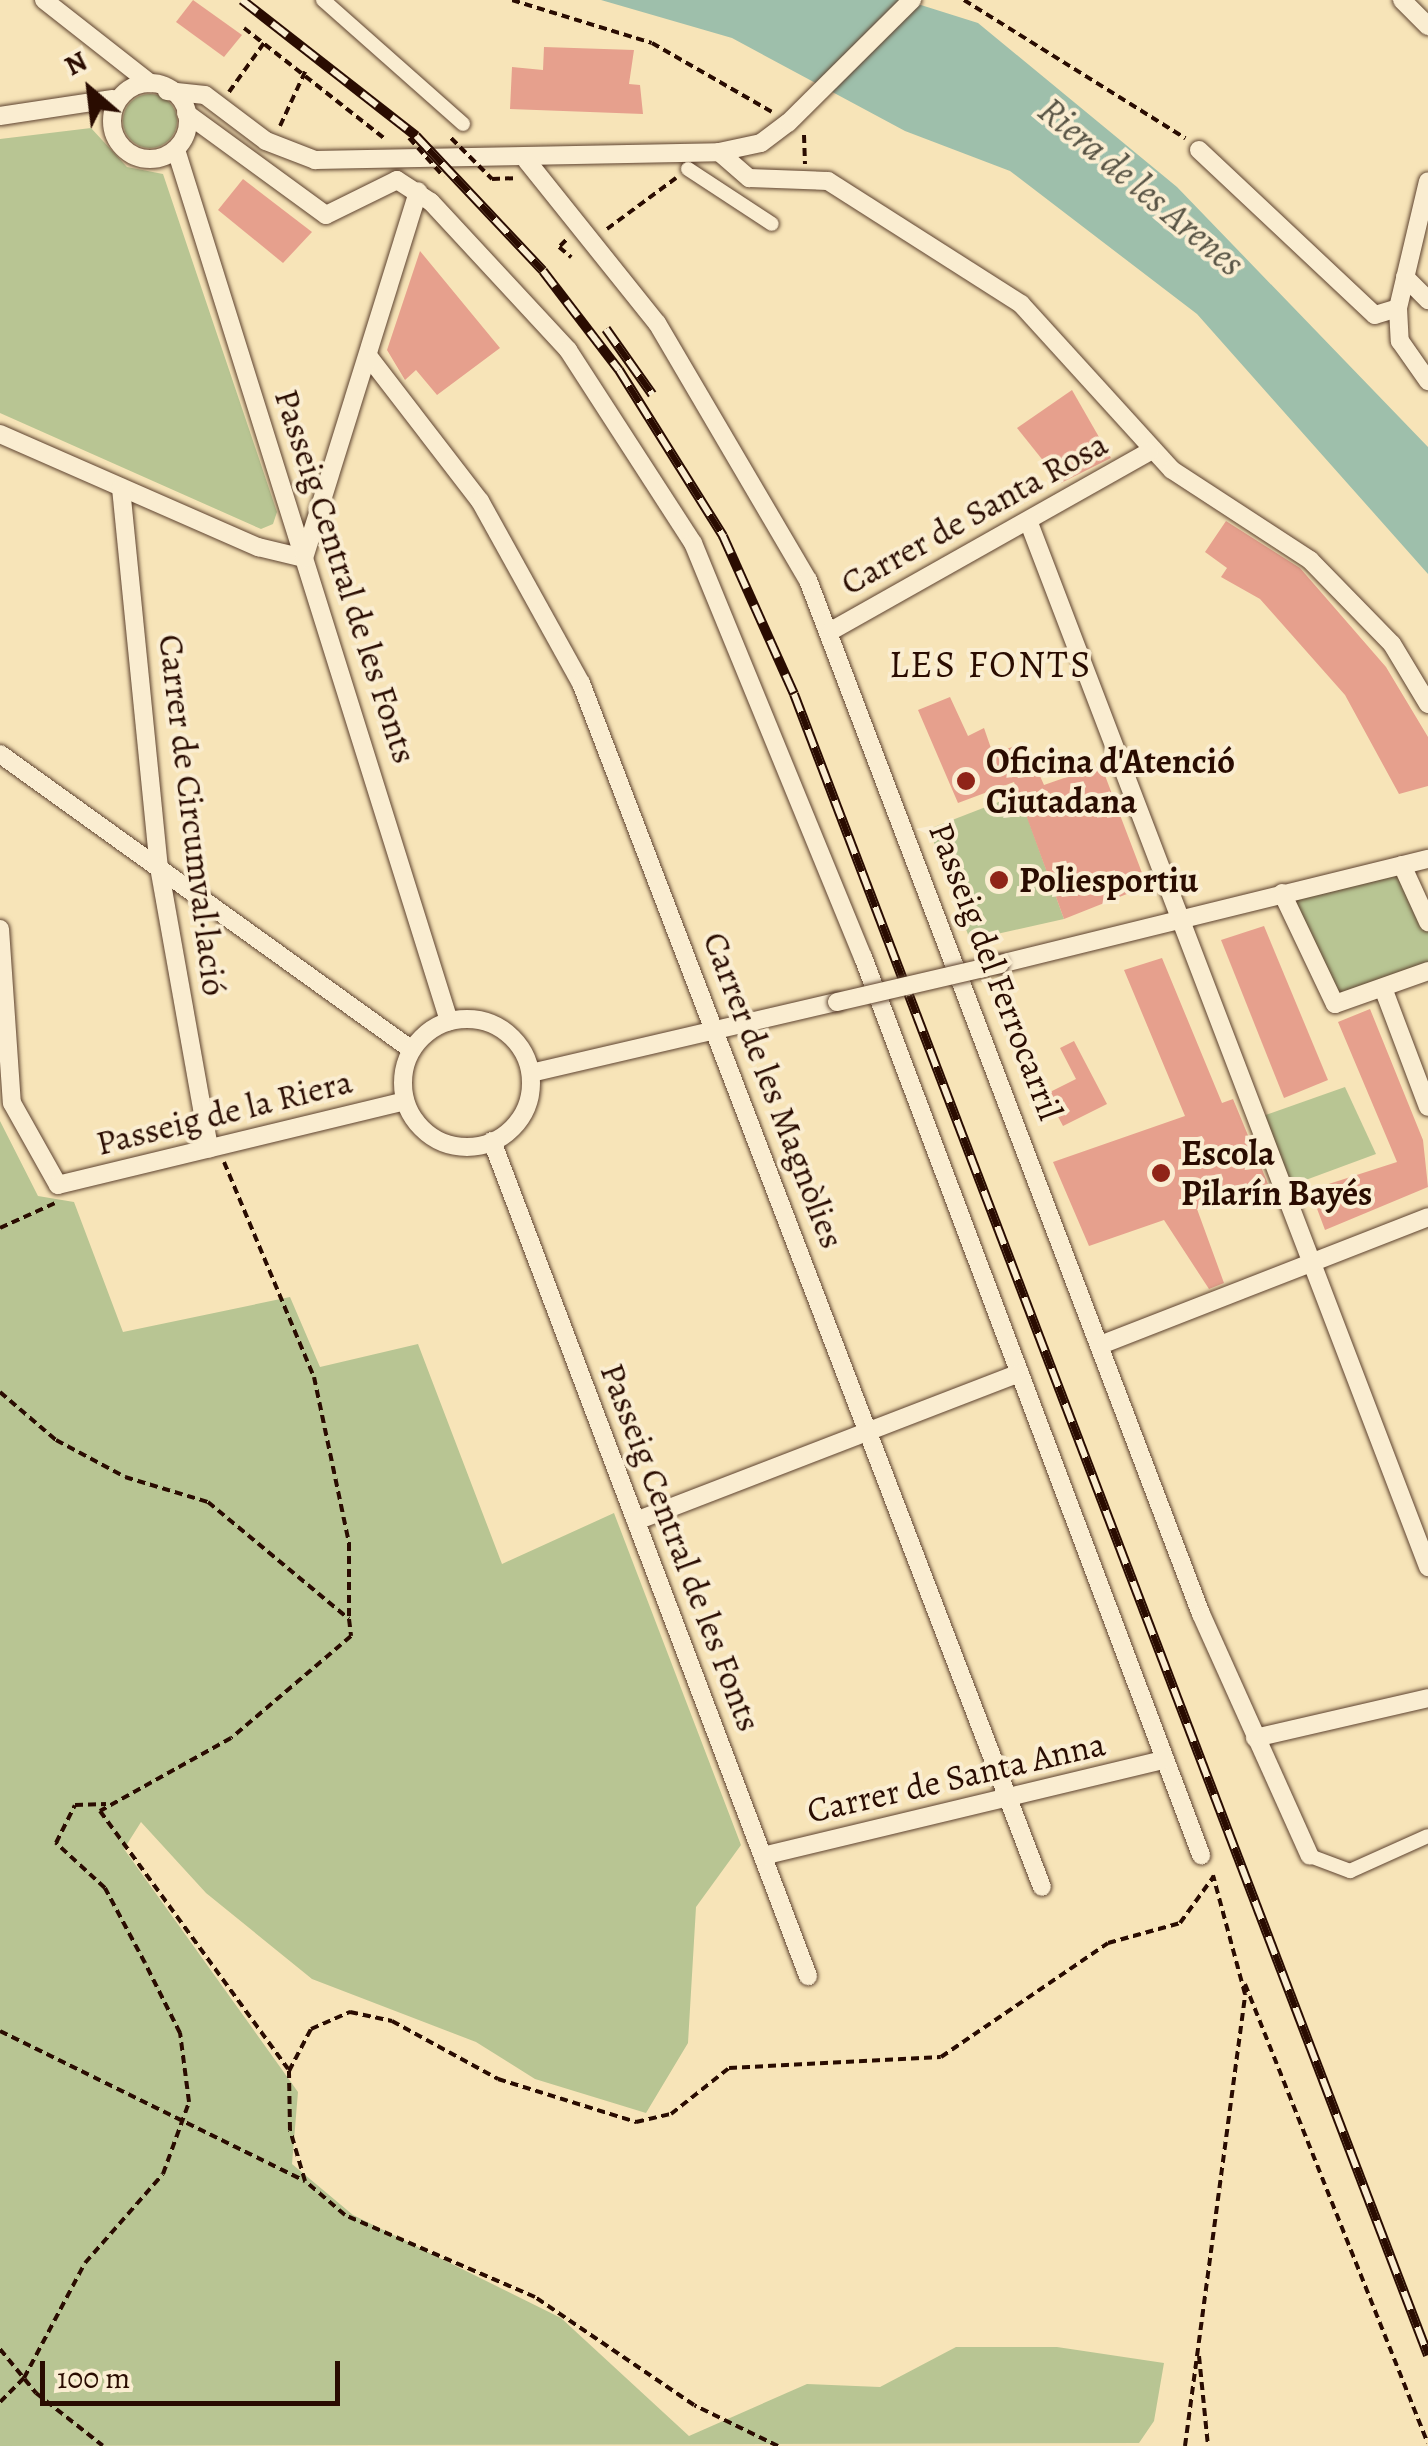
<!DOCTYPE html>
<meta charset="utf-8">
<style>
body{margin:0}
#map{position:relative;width:1428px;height:2446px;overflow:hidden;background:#f7e4b8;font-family:Alegreya,serif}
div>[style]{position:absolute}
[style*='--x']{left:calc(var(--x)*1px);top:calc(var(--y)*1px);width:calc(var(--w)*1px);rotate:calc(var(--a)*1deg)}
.green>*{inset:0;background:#b8c593}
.round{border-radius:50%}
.water>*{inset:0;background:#9ebfab}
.building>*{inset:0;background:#e6a08d}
.path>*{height:4px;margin-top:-2px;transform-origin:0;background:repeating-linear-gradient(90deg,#2a0c01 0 8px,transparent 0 13px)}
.roads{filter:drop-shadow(0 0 2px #5d422f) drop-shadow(0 0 2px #5d422f)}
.pedestrian>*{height:14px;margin:-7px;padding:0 7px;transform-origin:7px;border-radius:7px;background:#faedd1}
.minor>*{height:18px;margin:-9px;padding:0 9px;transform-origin:9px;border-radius:9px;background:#faedd1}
.minor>.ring{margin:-9px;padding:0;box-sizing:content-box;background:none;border:18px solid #faedd1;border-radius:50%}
.rail>*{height:10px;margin-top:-5px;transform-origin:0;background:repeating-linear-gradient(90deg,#faedd1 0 19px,#2a0c01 0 38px);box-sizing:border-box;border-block:2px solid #2a0c01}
.path-bridge>*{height:4px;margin-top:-2px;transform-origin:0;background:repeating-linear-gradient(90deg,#2a0c01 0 8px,transparent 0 13px)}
.bridges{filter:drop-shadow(0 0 2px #5d422f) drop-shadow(0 0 2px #5d422f)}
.minor-bridge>*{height:18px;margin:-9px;padding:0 9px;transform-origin:9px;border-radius:9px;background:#faedd1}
.dots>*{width:28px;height:28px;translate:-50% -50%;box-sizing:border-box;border:5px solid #faedd1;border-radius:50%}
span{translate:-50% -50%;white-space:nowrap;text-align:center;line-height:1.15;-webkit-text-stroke:8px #faedd1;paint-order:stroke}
.street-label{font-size:35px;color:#2a0c01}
.poi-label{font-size:35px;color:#2a0c01;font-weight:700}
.left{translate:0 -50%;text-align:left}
.water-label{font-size:38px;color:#585445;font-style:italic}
.neighbourhood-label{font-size:38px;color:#2a0c01;letter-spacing:2.5px}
.north{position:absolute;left:40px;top:40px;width:100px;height:100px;-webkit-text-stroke:8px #faedd1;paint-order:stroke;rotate:332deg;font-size:28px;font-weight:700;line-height:40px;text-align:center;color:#2a0c01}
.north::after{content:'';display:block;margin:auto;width:35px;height:45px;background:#2a0c01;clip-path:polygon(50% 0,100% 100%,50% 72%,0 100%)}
.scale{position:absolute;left:40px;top:2361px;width:300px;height:45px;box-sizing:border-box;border:5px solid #2a0c01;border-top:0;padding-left:12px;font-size:30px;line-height:35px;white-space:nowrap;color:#2a0c01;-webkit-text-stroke:8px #faedd1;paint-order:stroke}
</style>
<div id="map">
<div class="green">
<i class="round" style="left:123px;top:94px;width:54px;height:54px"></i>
<i style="clip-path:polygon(91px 128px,127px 167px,163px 174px,277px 512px,273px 524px,261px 529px,0 413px,0 139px)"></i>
<i style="clip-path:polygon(1019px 794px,1064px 919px,970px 940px,929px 829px)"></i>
<i style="clip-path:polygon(1402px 865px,1428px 922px,1428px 971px,1342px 1004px,1282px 893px)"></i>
<i style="clip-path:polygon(1345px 1087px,1376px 1154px,1284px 1188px,1257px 1118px)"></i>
<i style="clip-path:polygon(0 1121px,38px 1196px,74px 1202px,123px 1332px,290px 1297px,320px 1367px,418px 1344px,502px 1564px,614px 1513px,741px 1845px,696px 1907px,688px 2043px,646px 2113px,535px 2079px,476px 2042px,312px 1979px,206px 1893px,141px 1822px,124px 1849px,298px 2092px,292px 2164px,353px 2215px,561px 2318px,689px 2436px,807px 2384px,880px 2387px,956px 2347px,1057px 2347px,1164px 2363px,1154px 2421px,1139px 2443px,0 2446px)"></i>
</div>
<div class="water">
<i style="clip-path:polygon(601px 0,905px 0,978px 23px,1177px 187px,1428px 447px,1428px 574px,1197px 314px,1010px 171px,905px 131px,732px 38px)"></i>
</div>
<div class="building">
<i style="clip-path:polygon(193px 0,242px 35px,224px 57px,176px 22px)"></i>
<i style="clip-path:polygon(544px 47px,634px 50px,629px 84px,640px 85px,643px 114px,510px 109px,512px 67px,543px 70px)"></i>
<i style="clip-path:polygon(243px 179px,312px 232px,283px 263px,218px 210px)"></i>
<i style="clip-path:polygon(420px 251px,500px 348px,437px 395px,416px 370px,405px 380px,387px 350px)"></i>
<i style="clip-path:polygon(1072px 390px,1111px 458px,1061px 483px,1017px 428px)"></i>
<i style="clip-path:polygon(1226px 521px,1300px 568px,1386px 667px,1428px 737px,1428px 786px,1399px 794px,1345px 695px,1260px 599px,1221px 577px,1227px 568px,1205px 552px)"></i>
<i style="clip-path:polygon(950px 697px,968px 736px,984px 728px,993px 754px,1025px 742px,1044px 785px,1101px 765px,1147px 886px,1064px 919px,1014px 782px,958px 803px,918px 710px)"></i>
<i style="clip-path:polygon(1264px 926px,1328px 1080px,1284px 1098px,1221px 940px)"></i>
<i style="clip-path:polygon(1162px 958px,1222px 1103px,1233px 1099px,1268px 1184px,1197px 1209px,1224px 1283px,1209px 1289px,1164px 1220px,1089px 1246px,1053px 1162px,1185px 1116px,1124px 970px)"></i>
<i style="clip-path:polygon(1370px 1009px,1423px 1140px,1428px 1187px,1325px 1230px,1310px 1190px,1397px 1162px,1338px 1022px)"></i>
<i style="clip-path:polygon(1074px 1041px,1107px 1104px,1063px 1126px,1046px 1094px,1076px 1079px,1060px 1048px)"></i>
</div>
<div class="path">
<i style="--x:512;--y:0;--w:146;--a:17.1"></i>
<i style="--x:652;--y:43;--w:138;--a:29.9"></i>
<i style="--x:964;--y:0;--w:261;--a:32"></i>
<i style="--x:244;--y:28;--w:179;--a:38.2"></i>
<i style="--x:229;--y:92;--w:60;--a:-54.5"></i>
<i style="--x:280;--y:126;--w:60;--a:-65.2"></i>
<i style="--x:804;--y:135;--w:29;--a:88"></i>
<i style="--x:492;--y:179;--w:23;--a:-2"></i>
<i style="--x:607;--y:229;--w:86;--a:-36.5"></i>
<i style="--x:566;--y:240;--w:10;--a:135"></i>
<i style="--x:559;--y:247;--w:16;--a:40"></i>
<i style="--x:224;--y:1162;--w:233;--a:67.3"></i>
<i style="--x:314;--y:1377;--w:170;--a:78.1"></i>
<i style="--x:349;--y:1543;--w:76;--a:90"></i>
<i style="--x:0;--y:1228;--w:60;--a:-24.4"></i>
<i style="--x:0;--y:1392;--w:74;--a:40.6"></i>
<i style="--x:56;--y:1440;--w:78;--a:28.2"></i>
<i style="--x:125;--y:1477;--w:87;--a:16.8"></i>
<i style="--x:208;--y:1502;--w:183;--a:39.7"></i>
<i style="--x:349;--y:1619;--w:17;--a:83"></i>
<i style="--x:351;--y:1636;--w:157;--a:139.6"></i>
<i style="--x:231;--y:1738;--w:150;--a:150.9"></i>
<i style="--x:100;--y:1811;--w:319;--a:53.9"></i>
<i style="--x:1245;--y:1984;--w:494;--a:68.3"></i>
<i style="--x:0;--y:2031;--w:340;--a:26.2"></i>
<i style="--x:0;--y:2349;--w:57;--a:50.7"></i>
<i style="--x:36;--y:2393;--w:85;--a:38.3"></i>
<i style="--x:1199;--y:2356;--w:90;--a:84.3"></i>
<i style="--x:0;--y:2402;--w:34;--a:-45"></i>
<i style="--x:24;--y:2378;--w:130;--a:-62.1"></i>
<i style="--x:85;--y:2263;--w:118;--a:-48.8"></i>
<i style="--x:163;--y:2174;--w:77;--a:-70.1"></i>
<i style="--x:189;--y:2102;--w:70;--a:-97.4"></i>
<i style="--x:180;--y:2033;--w:78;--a:-116.6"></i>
<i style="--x:145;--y:1963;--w:85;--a:-118.1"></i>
<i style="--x:105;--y:1888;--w:67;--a:-137.4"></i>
<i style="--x:56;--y:1843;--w:42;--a:-63.4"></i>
<i style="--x:75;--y:1805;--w:31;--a:-2"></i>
<i style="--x:778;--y:2446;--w:93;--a:-154"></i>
<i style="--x:694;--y:2405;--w:192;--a:-145.8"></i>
<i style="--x:535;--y:2297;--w:207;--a:-156.7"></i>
<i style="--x:345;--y:2215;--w:52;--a:-139.6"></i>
<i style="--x:305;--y:2181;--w:53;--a:-106.4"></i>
<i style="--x:290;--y:2130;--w:59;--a:-91"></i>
<i style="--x:289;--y:2071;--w:47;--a:-62.4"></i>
<i style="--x:311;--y:2029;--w:43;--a:-23.6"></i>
<i style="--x:350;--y:2012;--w:43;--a:12.1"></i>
<i style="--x:392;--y:2021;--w:121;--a:28.7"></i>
<i style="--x:498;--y:2079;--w:145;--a:17.3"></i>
<i style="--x:636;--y:2122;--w:36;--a:-13"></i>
<i style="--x:671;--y:2114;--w:74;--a:-38.4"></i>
<i style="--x:729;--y:2068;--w:212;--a:-3"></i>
<i style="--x:941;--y:2057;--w:202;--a:-34.3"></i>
<i style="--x:1108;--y:1943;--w:75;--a:-15.5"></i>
<i style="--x:1180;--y:1923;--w:58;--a:-54.1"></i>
<i style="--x:1185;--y:2446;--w:456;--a:-82.4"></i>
<i style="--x:1245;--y:1994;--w:123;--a:-105.1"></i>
</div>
<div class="roads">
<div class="pedestrian">
<i style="--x:323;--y:0;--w:187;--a:41.5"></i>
<i style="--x:688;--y:169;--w:100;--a:33.2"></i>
<i style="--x:1310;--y:1856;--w:43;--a:20.6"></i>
<i style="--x:1350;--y:1871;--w:85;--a:-24.2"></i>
</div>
<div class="minor">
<i style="--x:44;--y:0;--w:135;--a:38.1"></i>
<i style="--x:1402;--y:0;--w:37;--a:45"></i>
<i class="ring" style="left:112px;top:83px;width:58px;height:58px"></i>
<i style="--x:167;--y:91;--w:38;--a:6"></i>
<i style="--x:205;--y:95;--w:76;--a:37"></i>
<i style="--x:266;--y:141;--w:53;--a:21.2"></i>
<i style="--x:315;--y:160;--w:404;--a:-1.1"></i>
<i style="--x:719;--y:152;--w:43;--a:-12.1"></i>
<i style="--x:761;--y:143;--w:34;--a:-37"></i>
<i style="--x:788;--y:123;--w:175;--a:-44.8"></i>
<i style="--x:186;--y:113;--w:173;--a:36.1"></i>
<i style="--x:326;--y:215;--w:79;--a:-26.2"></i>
<i style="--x:397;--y:180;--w:40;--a:32.9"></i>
<i style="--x:431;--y:202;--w:202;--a:47.2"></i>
<i style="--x:568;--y:350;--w:230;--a:57.1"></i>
<i style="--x:693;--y:543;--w:448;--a:67.7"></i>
<i style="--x:863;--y:957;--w:960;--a:69.37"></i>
<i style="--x:0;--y:116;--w:114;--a:-8.6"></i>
<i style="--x:1199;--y:150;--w:241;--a:43.2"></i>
<i style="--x:1375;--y:315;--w:24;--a:-17"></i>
<i style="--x:1398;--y:308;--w:130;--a:-76.7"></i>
<i style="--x:719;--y:152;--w:40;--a:41"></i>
<i style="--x:749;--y:178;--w:79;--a:2.2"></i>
<i style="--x:828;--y:181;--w:229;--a:32.5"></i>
<i style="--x:1021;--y:304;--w:224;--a:47.7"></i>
<i style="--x:1172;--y:470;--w:165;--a:33.1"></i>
<i style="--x:1310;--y:560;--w:117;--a:45.7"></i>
<i style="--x:1392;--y:644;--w:70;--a:59"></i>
<i style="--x:177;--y:153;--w:910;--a:72.6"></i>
<i style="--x:527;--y:161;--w:208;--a:51.3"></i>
<i style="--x:657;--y:323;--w:298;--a:59.6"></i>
<i style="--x:808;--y:580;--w:1106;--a:69.19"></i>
<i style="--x:1201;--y:1614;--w:265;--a:65.8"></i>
<i style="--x:1405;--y:277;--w:33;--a:45"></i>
<i style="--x:1398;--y:308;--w:33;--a:87"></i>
<i style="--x:1400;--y:341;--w:49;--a:55"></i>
<i style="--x:369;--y:357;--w:182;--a:52.4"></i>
<i style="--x:480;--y:501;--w:208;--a:61"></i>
<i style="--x:581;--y:683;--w:1289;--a:69.05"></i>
<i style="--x:0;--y:434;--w:282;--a:23.7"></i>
<i style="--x:258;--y:547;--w:47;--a:13.4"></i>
<i style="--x:304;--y:558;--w:384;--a:-72.7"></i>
<i style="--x:121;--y:488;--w:381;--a:84.3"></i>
<i style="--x:159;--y:867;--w:286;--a:79.9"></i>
<i style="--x:1029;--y:523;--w:1118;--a:69.08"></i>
<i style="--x:831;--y:631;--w:366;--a:-29.4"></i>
<i style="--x:0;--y:754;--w:507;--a:35.7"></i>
<i style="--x:1402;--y:865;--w:63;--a:65.5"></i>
<i style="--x:1282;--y:893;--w:123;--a:64.5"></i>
<i style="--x:1335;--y:1004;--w:99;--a:-19.5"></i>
<i style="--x:0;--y:929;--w:174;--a:86.1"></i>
<i style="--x:12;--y:1103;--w:94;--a:60.7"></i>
<i style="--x:58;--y:1185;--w:357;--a:-13.6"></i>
<i style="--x:1000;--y:964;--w:441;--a:-13.8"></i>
<i style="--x:1383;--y:988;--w:127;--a:69.3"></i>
<i class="ring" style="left:403px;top:1019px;width:110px;height:110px"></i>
<i style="--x:531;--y:1073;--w:314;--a:-13.1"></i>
<i style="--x:492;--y:1141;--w:893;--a:69.27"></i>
<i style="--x:1103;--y:1344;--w:349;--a:-21.3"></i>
<i style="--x:636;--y:1521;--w:408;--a:-21.1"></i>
<i style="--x:1255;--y:1738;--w:178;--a:-13"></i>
<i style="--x:763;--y:1856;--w:412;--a:-13.5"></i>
</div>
</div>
<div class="rail">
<i style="--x:242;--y:0;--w:221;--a:38"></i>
<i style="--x:416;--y:136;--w:185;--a:46.7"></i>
<i style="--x:543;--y:271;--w:125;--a:52.5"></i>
<i style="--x:619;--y:370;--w:196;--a:57.9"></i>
<i style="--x:723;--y:536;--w:173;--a:65.8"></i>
<i style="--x:794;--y:694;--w:1778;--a:69.11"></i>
<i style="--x:606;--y:329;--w:80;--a:54.7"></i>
</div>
<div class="path-bridge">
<i style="--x:409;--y:138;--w:52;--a:48.1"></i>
<i style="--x:451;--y:138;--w:58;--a:45"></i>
</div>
<div class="bridges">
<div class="minor-bridge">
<i style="--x:837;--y:1002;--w:167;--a:-13.1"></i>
</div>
</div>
<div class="dots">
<i style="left:966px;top:781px;background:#8f2418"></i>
<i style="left:999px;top:880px;background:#8f2418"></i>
<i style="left:1161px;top:1173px;background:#8f2418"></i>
</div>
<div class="street-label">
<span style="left:974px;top:513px;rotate:-29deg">Carrer de Santa Rosa</span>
<span style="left:346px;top:576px;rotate:72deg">Passeig Central de les Fonts</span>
<span style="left:193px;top:815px;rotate:83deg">Carrer de Circumval·lació</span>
<span style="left:996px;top:971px;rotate:69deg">Passeig del Ferrocarril</span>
<span style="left:774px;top:1090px;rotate:69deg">Carrer de les Magnòlies</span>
<span style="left:224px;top:1112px;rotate:-14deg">Passeig de la Riera</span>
<span style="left:681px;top:1547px;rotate:69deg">Passeig Central de les Fonts</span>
<span style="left:956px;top:1777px;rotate:-13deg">Carrer de Santa Anna</span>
</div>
<div class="poi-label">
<span class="left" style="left:986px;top:781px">Oficina d'Atenció<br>Ciutadana</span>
<span class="left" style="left:1019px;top:880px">Poliesportiu</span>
<span class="left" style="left:1181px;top:1173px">Escola<br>Pilarín Bayés</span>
</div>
<div class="water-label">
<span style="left:1141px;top:187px;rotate:40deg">Riera de les Arenes</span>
</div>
<div class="neighbourhood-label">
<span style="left:991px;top:665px">LES FONTS</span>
</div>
<div class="north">N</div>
<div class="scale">100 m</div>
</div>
